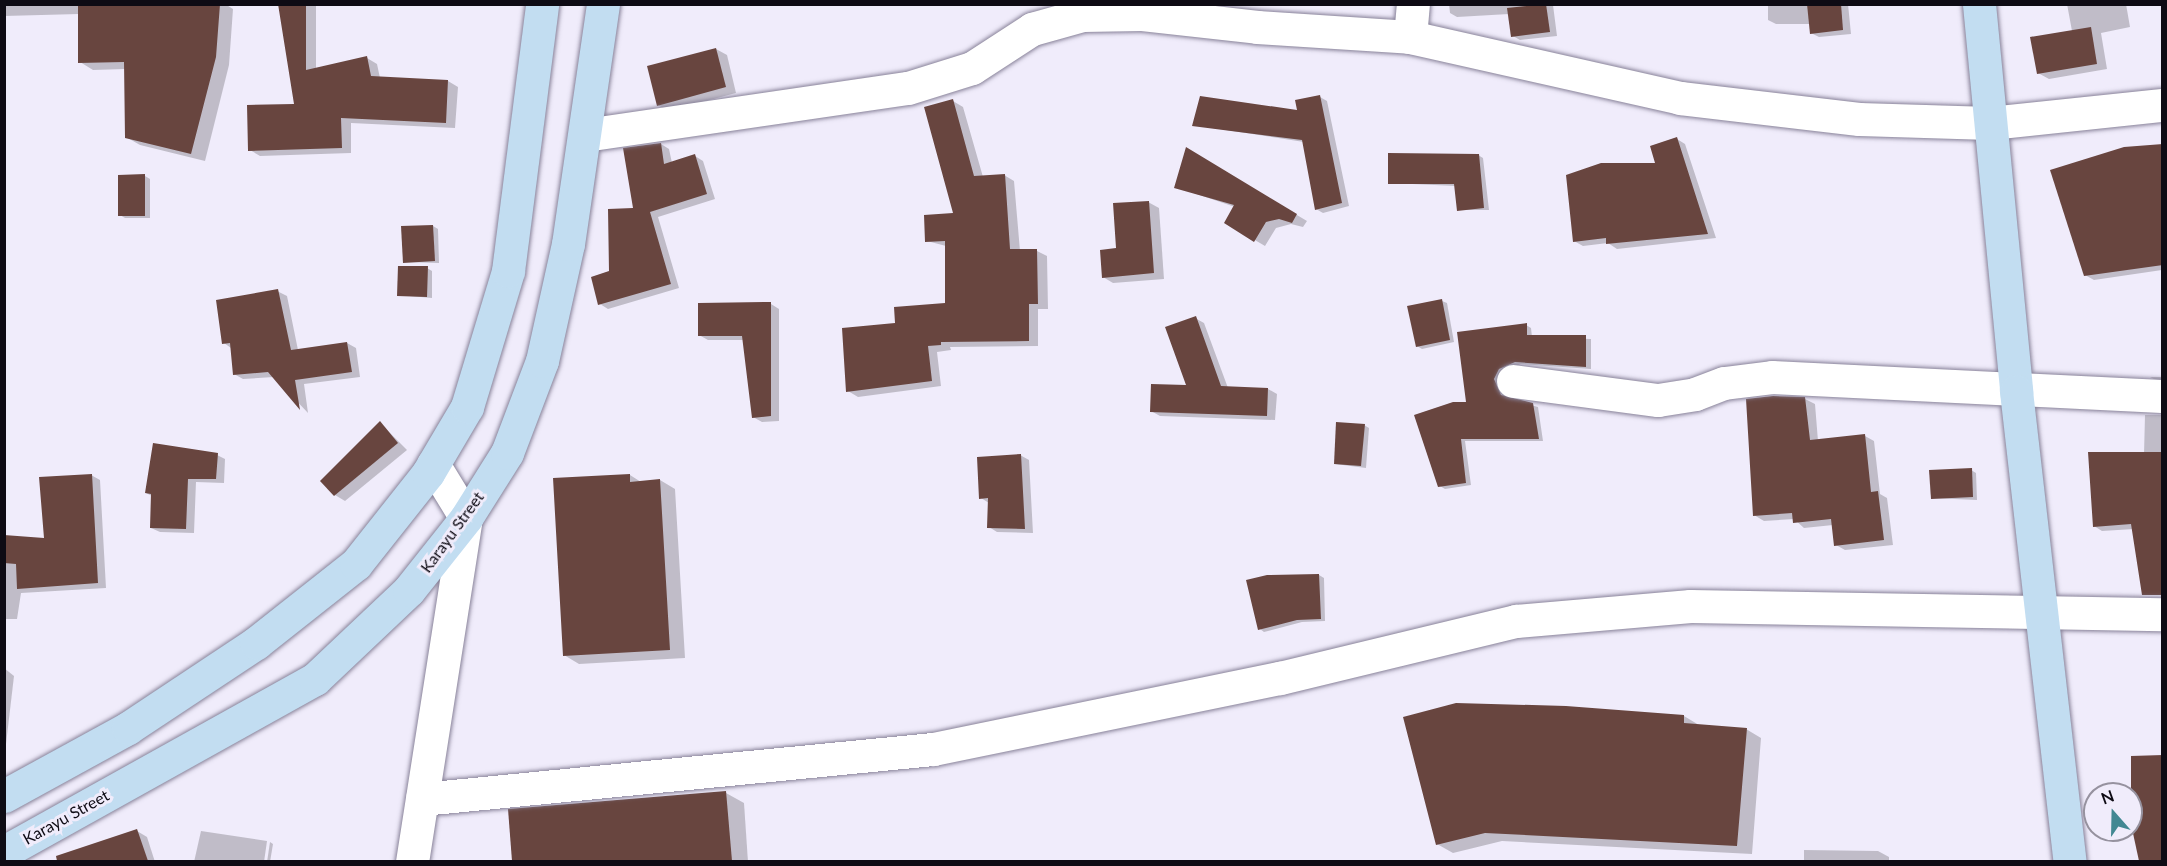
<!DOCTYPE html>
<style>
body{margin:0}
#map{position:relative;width:2167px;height:866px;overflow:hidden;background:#f0ecfb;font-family:Lato,sans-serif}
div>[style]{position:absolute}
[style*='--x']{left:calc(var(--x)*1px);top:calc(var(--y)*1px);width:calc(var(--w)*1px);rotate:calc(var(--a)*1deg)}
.shadow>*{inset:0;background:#0003}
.building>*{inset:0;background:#68453f}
.roads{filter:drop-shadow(0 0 2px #888299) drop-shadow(0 0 2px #888299)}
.street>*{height:33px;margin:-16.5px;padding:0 16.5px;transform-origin:16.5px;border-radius:16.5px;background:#fff}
.secondary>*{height:33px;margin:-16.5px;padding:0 16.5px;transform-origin:16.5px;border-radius:16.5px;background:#c2ddf1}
span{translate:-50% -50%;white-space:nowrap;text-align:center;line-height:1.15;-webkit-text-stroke:6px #f0ecfb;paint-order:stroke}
.street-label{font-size:16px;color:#0e0b14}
.frame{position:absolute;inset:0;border:6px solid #0e0b14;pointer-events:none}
.north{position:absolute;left:2083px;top:782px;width:60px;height:60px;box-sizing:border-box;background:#f0ecfb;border:2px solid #96929f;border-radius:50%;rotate:340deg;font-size:16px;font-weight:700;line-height:24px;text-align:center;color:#0e0b14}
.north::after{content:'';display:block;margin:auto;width:21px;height:27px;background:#428893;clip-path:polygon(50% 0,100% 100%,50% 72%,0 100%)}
</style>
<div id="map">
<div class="shadow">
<i style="clip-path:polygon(4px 4px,225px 4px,233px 9px,229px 65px,205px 161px,140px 145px,126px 137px,125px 69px,93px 70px,80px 62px,79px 14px,4px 16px)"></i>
<i style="clip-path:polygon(279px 4px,316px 4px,316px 69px,367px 58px,377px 64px,380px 78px,448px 81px,458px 87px,455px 128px,351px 123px,351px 153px,260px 156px,250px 150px,296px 106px)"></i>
<i style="clip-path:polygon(1449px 4px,1583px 4px,1583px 5px,1553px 5px,1557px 36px,1520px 40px,1513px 36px,1509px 14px,1457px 17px,1450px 13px)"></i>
<i style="clip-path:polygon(1768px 4px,1848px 4px,1851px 34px,1819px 37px,1811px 33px,1810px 24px,1776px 24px,1768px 20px)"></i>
<i style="clip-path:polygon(2067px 4px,2126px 4px,2130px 27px,2101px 33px,2107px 69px,2049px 79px,2038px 73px,2072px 31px)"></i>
<i style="clip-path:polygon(716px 49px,727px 55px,736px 93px,668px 111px,658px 105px)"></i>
<i style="clip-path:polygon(1320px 97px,1327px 101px,1349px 206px,1323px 213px,1316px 209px,1304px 142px,1193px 125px,1299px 112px)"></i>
<i style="clip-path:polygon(953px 101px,963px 107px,983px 177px,1004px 175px,1014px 181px,1020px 251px,1037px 251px,1047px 256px,1048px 309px,1038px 309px,1038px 346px,950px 347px,951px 350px,937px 352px,941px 386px,858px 397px,848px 391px,897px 324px,946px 305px,946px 246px,927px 241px,955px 214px)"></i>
<i style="clip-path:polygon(1677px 139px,1685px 144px,1716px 238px,1617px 249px,1608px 243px,1583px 246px,1574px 241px,1657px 164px)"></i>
<i style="clip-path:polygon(661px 144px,669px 149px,672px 163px,695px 156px,703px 161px,715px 199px,658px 217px,679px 288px,608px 309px,600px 304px)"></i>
<i style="clip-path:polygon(2162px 146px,2162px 270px,2094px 280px,2085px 275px)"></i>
<i style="clip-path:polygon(1186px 149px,1307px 221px,1303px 227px,1291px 224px,1276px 228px,1265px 246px,1226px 223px,1235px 207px,1176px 187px)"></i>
<i style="clip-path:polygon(1478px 155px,1483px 158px,1489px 210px,1458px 210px,1456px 186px,1390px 183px)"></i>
<i style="clip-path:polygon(145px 176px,150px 179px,150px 218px,125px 218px,120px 215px)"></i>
<i style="clip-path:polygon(1148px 202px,1159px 208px,1164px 279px,1113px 283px,1103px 277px)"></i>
<i style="clip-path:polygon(433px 226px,438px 229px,439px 263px,404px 262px)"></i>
<i style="clip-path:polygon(427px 268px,432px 271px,432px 298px,398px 295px)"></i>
<i style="clip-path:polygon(277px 291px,287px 296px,298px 350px,347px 343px,356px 348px,360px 377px,304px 384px,308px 413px,274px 377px,243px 379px,234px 374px,231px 348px,224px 343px)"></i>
<i style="clip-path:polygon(1442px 301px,1447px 303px,1454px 342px,1422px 349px,1417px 346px)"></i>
<i style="clip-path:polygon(771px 304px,779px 309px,779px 421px,762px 422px,753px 417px,744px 340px,708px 340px,699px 335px)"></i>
<i style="clip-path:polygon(1195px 318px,1204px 323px,1228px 388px,1268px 389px,1277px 394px,1275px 420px,1160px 416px,1151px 411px,1189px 387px)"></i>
<i style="clip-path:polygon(1526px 325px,1531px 328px,1532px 337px,1591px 339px,1591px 369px,1521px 364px,1503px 371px,1499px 383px,1505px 398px,1538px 407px,1543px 441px,1465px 441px,1471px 485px,1445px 489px,1440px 486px,1468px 403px)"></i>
<i style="clip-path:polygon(2150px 377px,2162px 377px,2162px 381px,2154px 379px)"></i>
<i style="clip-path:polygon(1805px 399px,1815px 404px,1818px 441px,1865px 436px,1874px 441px,1880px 494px,1887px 498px,1893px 545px,1845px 550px,1836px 545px,1833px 525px,1804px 528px,1794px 519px,1764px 521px,1754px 515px)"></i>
<i style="clip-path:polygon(2145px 415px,2162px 415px,2162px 580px,2134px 529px,2102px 531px,2094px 526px,2144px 454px)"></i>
<i style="clip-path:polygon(380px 423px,407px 450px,345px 501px,335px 495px)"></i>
<i style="clip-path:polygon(1364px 425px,1369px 428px,1366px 468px,1335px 464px)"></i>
<i style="clip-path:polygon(217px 455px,225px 459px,224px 483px,196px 482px,194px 533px,160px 532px,151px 528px,152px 496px,146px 493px)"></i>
<i style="clip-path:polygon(1020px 455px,1029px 460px,1033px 533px,997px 532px,989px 527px,989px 503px,981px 498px)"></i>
<i style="clip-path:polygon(1971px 470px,1976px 473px,1977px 500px,1932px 498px)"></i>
<i style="clip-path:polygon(91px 475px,100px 480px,106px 588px,21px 593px,17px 619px,4px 619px,4px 537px,45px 539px)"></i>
<i style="clip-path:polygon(630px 475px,641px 482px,660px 480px,675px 489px,685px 658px,579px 664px,564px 655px)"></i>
<i style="clip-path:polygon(1319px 575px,1324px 578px,1325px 621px,1302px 622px,1264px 632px,1260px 629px)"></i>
<i style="clip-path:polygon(4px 668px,14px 676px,6px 744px,4px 744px)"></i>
<i style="clip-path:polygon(1684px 716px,1699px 725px,1746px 729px,1761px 738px,1752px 854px,1502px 841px,1453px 853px,1437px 844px)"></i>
<i style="clip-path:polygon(726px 793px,744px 803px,748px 862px,513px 862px,509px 811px)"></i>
<i style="clip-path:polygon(137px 831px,147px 837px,155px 862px,95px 862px,90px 846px)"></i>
<i style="clip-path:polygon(201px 831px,267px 841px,264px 862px,194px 862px)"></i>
<i style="clip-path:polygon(270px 842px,273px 844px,270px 862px,267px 862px)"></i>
<i style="clip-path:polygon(1804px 850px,1878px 851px,1889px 857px,1889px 862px,1804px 862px)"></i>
</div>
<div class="building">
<i style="clip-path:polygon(78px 4px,220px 4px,216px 57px,191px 154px,125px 138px,124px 62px,78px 63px)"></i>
<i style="clip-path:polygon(278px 4px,306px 4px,306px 70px,367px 56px,371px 76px,448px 80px,446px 123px,341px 118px,342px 148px,248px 151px,247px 105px,294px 104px)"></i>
<i style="clip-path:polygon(1546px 4px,1550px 32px,1511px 37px,1507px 8px)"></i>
<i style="clip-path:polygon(1807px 4px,1841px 4px,1843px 30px,1810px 34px)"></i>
<i style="clip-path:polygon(2091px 27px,2097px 64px,2037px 74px,2030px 37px)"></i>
<i style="clip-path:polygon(716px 48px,726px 87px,657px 106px,647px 66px)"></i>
<i style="clip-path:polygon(1320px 95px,1342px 203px,1315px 210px,1302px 140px,1192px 126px,1200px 96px,1297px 110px,1295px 100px)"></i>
<i style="clip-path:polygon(953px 99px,974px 176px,1005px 174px,1010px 249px,1037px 249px,1038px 304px,1029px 304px,1029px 341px,941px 342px,941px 345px,928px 346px,932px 381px,846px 392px,842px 328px,895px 323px,894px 307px,945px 303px,945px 241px,925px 242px,924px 215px,953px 213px,924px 107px)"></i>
<i style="clip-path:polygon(1677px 137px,1708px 234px,1606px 244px,1606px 238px,1573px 242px,1566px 175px,1601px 163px,1655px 163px,1650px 146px)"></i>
<i style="clip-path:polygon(661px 143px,664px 164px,695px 154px,707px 194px,650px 212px,671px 284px,598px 305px,591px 277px,609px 271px,608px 209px,633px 208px,623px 148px)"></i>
<i style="clip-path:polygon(2163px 144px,2163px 265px,2084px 276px,2050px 170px,2124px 147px)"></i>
<i style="clip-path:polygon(1186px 147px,1297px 214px,1292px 223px,1279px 219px,1266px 222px,1254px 242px,1224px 223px,1234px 205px,1174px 188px)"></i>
<i style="clip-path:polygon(1388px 153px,1479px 154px,1484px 208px,1457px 211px,1454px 184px,1388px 184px)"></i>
<i style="clip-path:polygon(145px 174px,145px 216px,118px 216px,118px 175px)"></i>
<i style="clip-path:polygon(1149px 201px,1154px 273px,1102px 278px,1100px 250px,1116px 248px,1113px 203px)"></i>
<i style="clip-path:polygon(433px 225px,435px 261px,403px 263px,401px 226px)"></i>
<i style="clip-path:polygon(398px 266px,428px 266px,427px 297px,397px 296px)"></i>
<i style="clip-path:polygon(278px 289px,291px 350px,347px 342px,352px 372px,295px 380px,300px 410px,268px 372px,233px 375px,230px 343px,222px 344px,216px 300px)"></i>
<i style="clip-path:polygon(1442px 299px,1450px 340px,1416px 347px,1407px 306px)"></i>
<i style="clip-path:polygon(771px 302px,771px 416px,752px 418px,742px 336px,698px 336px,698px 303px)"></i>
<i style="clip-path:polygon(1196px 316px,1221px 386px,1268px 388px,1267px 416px,1150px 412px,1151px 384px,1186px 385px,1165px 327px)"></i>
<i style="clip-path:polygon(1527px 323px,1527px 335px,1586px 335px,1586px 367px,1515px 362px,1499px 369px,1494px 379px,1501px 395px,1533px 403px,1539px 439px,1461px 439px,1466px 483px,1438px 487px,1414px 415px,1453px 402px,1466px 402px,1457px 332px)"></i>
<i style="clip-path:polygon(1773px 396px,1805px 397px,1810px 440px,1865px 434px,1871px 492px,1878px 491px,1884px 540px,1834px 546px,1831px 519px,1793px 523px,1792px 513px,1753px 516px,1746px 399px)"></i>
<i style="clip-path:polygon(380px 421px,398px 443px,334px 496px,320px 481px)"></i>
<i style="clip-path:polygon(1336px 422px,1365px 424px,1361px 466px,1334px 464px)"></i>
<i style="clip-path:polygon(153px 443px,218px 453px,216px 479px,188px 479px,186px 529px,150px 528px,151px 494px,145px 493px)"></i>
<i style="clip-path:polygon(2088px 452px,2163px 452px,2163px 595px,2142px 595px,2131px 524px,2093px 527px)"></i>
<i style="clip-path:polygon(1021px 454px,1025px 529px,987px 528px,988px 498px,979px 499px,977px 457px)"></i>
<i style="clip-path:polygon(1972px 468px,1973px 497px,1931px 499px,1929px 470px)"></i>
<i style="clip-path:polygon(92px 474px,98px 583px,17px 589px,16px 564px,4px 563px,4px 535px,44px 538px,39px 477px)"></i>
<i style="clip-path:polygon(630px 474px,630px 482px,660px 479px,670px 650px,563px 656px,553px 478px)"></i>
<i style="clip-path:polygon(1319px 574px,1321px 619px,1297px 620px,1258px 630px,1246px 580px,1267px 575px)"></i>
<i style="clip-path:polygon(1456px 703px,1566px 706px,1684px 715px,1684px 723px,1747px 728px,1737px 846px,1485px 833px,1436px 845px,1403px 717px)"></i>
<i style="clip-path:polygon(2163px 755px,2163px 861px,2139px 861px,2131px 824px,2131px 756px)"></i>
<i style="clip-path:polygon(726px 791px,732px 861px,512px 861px,508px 809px)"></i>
<i style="clip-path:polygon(137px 829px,148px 861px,57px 861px,56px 856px)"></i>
</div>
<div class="roads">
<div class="street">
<i style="--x:1410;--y:37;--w:33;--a:-85"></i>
<i style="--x:585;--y:135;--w:326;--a:-8.3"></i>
<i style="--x:908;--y:88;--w:67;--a:-17.4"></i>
<i style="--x:972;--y:68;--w:72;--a:-33"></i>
<i style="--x:1032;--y:29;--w:52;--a:-15.6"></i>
<i style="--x:1082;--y:15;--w:60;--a:-1"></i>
<i style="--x:1142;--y:14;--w:116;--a:6.4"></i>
<i style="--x:1257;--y:27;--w:153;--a:3.7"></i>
<i style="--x:1410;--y:37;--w:277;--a:12.7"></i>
<i style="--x:1680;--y:98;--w:180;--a:6.7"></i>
<i style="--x:1859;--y:119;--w:131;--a:1.7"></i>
<i style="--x:1990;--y:123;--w:173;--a:-6"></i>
<i style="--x:1513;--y:381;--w:146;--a:7.5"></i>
<i style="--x:1658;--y:400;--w:37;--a:-9"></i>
<i style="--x:1695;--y:394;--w:31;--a:-21"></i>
<i style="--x:1724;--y:383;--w:48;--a:-7.1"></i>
<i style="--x:1772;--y:377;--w:390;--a:2.8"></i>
<i style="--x:422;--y:799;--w:513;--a:-5.59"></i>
<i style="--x:933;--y:749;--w:354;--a:-11.6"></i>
<i style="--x:1280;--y:678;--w:243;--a:-13.6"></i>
<i style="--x:1516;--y:621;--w:175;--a:-4.9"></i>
<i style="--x:1690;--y:606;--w:472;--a:1"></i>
<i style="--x:412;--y:862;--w:348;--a:-81.1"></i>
<i style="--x:466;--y:518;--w:63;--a:-121.4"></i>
</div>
<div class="secondary">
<i style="--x:1979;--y:4;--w:389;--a:84.5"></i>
<i style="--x:2016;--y:391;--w:474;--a:83.5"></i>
<i style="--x:4;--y:796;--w:141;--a:-28.7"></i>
<i style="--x:128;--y:728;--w:154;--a:-33.6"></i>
<i style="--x:256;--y:643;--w:127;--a:-38.3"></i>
<i style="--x:356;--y:564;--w:116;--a:-51.6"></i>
<i style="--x:428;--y:473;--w:77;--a:-59.4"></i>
<i style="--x:467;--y:407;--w:142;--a:-73.2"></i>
<i style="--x:508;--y:271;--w:269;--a:-82.7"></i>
<i style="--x:4;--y:852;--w:356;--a:-29.1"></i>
<i style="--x:315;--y:679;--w:129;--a:-43.4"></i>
<i style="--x:409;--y:590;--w:92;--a:-51.6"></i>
<i style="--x:466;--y:518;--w:77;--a:-57.8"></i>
<i style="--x:507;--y:453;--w:98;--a:-69.2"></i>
<i style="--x:542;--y:361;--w:120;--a:-77.5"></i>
<i style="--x:568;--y:244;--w:243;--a:-81.7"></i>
</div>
</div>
<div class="street-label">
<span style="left:452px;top:532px;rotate:-54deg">Karayu Street</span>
<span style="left:66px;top:817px;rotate:-29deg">Karayu Street</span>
</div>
<div class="frame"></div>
<div class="north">N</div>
</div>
